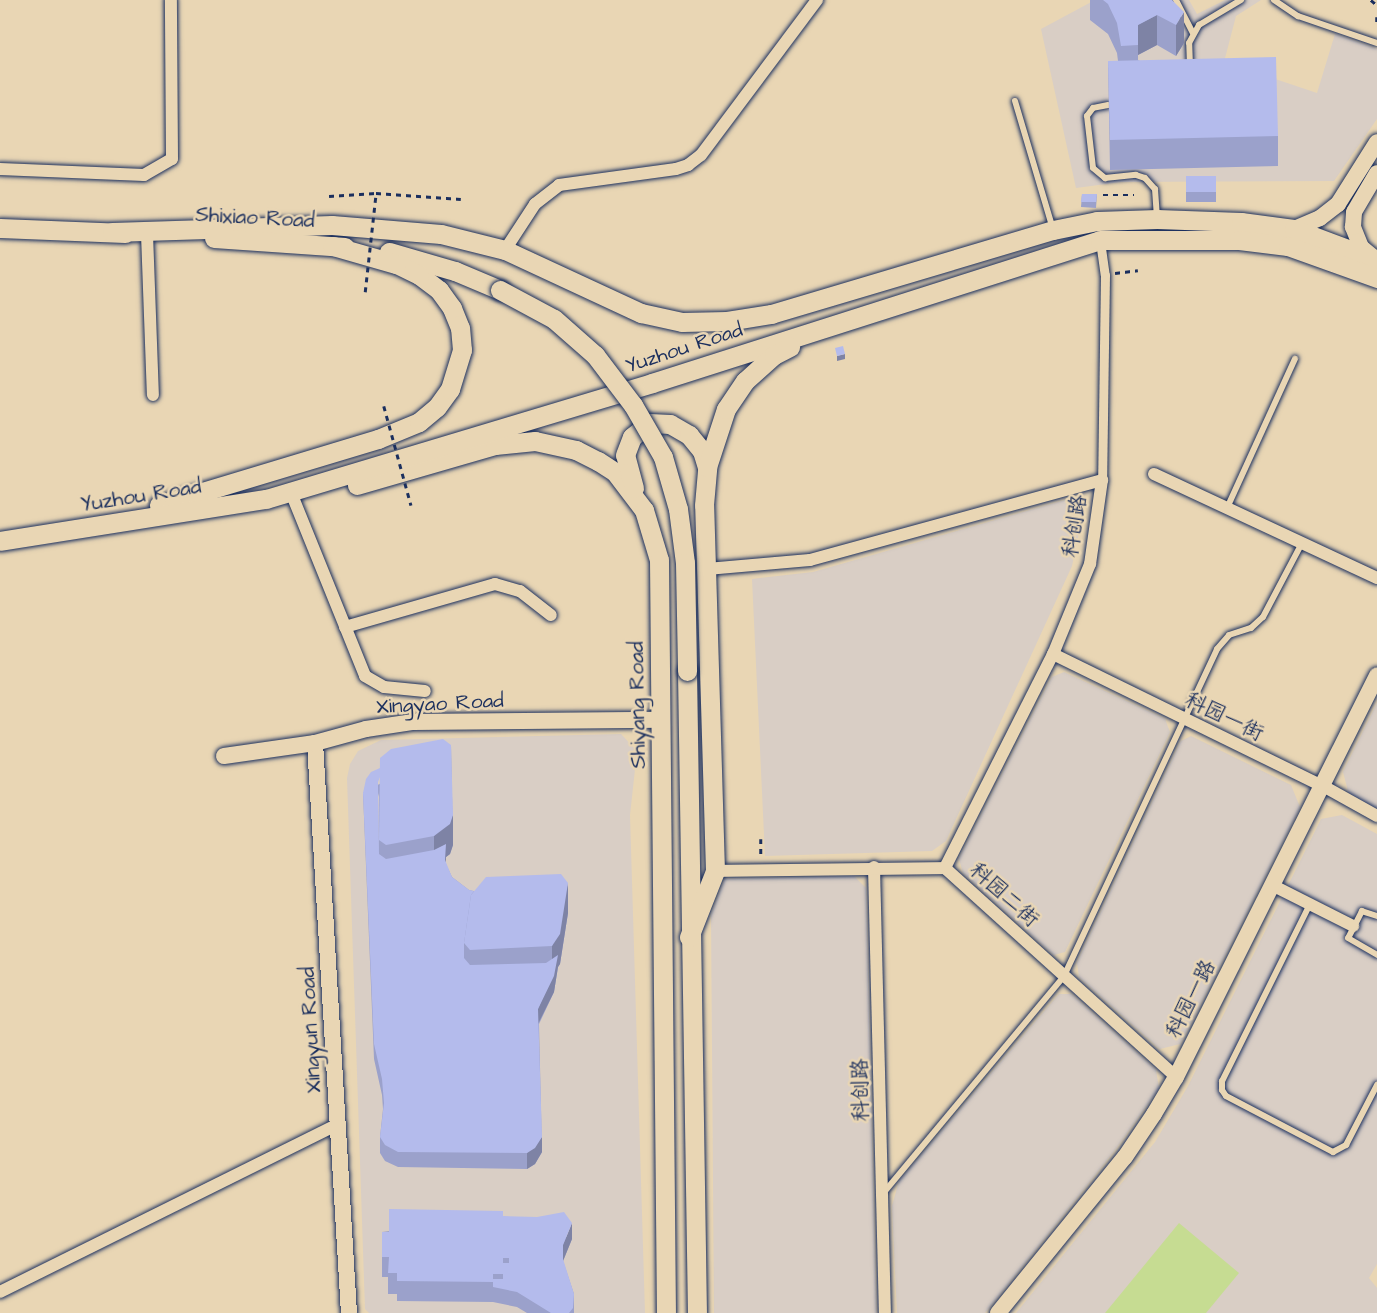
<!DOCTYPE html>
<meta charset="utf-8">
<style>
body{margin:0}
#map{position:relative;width:1377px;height:1313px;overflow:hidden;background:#e9d6b4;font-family:"Architects Daughter","LXGW WenKai TC",sans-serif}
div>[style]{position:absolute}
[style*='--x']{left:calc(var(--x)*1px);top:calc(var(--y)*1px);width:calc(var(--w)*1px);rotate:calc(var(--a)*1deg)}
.built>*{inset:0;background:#d9cec5}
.green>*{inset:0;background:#c6dc92}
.path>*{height:2.5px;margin-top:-1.25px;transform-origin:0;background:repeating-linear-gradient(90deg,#1b2f5e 0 5px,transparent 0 10px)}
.roads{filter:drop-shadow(0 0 2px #1b2f5e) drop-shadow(0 0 2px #1b2f5e)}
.service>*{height:6px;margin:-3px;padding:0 3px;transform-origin:3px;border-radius:3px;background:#e9d6b4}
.pedestrian>*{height:9px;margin:-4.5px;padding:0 4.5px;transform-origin:4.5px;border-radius:4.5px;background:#e9d6b4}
.minor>*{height:12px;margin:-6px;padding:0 6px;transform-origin:6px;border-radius:6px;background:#e9d6b4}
.tertiary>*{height:16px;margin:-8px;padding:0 8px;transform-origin:8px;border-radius:8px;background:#e9d6b4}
.primary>*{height:19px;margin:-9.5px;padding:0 9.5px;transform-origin:9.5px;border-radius:9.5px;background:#e9d6b4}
.path-bridge>*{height:2.5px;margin-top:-1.25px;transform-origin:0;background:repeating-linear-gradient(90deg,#1b2f5e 0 5px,transparent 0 10px)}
.bridges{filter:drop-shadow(0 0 2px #1b2f5e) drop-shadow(0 0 2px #1b2f5e)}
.primary-bridge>*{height:19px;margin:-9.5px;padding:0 9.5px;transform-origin:9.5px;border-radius:9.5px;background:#e9d6b4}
.wall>*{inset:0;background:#9ba1cb}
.shaded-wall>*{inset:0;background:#7e83a5}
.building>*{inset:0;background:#b4bbec}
span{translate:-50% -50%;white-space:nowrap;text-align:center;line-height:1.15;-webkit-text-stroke:5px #e9d6b4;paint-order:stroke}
.street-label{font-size:21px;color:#1b2f5e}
</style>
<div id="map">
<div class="built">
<i style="clip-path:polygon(1095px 0,1189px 0,1197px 14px,1225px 0,1261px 0,1236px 16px,1224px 62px,1317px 93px,1335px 34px,1377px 49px,1377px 119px,1334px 181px,1121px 182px,1076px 188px,1041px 29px)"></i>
<i style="clip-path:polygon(1076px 497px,1080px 528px,1072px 566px,946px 841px,932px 851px,765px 856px,752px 579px,813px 572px)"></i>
<i style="clip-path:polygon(1064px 672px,1165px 719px,1170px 732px,1065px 952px,1054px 955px,963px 873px,959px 859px,1052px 677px)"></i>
<i style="clip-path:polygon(1377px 703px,1377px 811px,1349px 795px,1343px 772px)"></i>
<i style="clip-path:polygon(621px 734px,637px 751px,630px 815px,645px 1313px,369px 1313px,365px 1309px,347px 778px,350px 764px,358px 751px,381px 740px)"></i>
<i style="clip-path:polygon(1191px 736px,1291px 785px,1300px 807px,1180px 1044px,1160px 1049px,1079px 977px,1077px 963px,1181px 741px)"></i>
<i style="clip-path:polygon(1342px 815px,1377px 834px,1377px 1264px,1369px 1278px,1377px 1288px,1377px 1313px,1016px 1313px,1155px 1142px,1188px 1086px,1321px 819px)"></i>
<i style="clip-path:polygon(854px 876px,866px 888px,876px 1313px,714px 1313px,711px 915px,725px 879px)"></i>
<i style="clip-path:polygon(1059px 994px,1071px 994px,1156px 1070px,1159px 1088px,1115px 1150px,985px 1313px,897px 1313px,892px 1206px,899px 1181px)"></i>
</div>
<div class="green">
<i style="clip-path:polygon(1179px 1223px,1239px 1273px,1206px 1313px,1105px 1313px)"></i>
</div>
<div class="path">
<i style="--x:1371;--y:0;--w:8;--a:40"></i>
<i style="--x:1377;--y:17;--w:6;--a:90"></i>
<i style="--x:1103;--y:195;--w:31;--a:0"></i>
<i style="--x:329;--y:196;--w:47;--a:-3.7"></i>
<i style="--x:376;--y:193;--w:85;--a:4"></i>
<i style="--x:1115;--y:273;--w:23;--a:-7"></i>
<i style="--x:761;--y:839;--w:18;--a:90"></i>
</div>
<div class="roads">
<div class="service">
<i style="--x:1176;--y:0;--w:37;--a:63"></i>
<i style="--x:1274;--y:0;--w:29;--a:34"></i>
<i style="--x:1298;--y:16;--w:83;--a:18.9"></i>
<i style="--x:1190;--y:66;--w:23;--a:-92"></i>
<i style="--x:1189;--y:43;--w:21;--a:-61"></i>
<i style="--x:1199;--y:25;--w:49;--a:-30.8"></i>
<i style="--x:1015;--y:101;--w:130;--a:73.5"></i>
<i style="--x:1108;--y:105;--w:15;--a:169"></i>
<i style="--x:1093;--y:108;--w:10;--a:127"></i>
<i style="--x:1087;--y:116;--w:52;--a:83.4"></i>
<i style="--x:1093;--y:168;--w:16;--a:40"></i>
<i style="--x:1105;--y:178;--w:31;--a:-6"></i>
<i style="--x:1136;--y:175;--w:9;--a:18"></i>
<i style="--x:1145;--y:178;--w:15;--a:48"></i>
<i style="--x:1155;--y:189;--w:28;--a:86"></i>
<i style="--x:1227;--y:508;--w:164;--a:-65.5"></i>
<i style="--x:1310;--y:904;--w:198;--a:116.4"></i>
<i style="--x:1222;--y:1081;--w:9;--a:90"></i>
<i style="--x:1222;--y:1090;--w:7;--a:56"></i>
<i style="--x:1226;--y:1096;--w:121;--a:27.6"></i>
<i style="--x:1333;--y:1152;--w:15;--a:-28"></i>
<i style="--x:1346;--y:1145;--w:68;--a:-62.7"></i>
<i style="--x:1377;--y:916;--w:16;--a:-162"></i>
<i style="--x:1362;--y:911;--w:30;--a:117"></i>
<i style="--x:1348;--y:938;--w:34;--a:30"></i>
<i style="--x:885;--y:1191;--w:280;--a:-50.2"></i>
<i style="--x:1064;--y:976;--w:361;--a:-64.9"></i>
<i style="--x:1217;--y:649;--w:18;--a:-49"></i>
<i style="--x:1229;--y:635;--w:23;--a:-18"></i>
<i style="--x:1251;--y:628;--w:16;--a:-43"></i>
<i style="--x:1263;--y:617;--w:84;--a:-62.2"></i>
</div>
<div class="pedestrian">
<i style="--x:1100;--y:241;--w:34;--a:82"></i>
<i style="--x:1105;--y:275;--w:205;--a:90.8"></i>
</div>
<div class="minor">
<i style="--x:0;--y:169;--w:144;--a:2.4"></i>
<i style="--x:144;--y:175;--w:32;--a:-30"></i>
<i style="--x:172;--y:159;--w:159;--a:-90.4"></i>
<i style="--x:147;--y:234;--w:161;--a:87.9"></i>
<i style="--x:505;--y:250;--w:55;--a:-56.9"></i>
<i style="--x:535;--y:204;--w:31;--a:-38"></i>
<i style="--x:559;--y:185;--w:118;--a:-7.8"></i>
<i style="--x:676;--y:169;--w:13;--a:-18"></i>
<i style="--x:688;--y:165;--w:16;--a:-38"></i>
<i style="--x:701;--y:155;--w:194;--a:-53.2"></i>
<i style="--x:1154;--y:474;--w:246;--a:25"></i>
<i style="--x:292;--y:495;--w:195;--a:68"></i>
<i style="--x:365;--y:676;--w:22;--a:30"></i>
<i style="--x:384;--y:687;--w:41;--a:5.6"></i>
<i style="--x:707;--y:569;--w:103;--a:-5"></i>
<i style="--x:810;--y:560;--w:303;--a:-15.3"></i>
<i style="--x:1102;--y:480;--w:85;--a:98.1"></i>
<i style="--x:1090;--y:564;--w:97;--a:112.3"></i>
<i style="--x:1053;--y:654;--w:240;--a:116.8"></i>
<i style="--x:345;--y:627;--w:156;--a:-16"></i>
<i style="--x:495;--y:584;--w:26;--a:16"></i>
<i style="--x:520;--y:591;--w:39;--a:38"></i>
<i style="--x:1053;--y:654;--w:301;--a:26.1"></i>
<i style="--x:1323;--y:786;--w:62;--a:29.1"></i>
<i style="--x:874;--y:867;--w:446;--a:88.6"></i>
<i style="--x:715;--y:871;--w:230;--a:-0.7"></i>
<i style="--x:945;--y:868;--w:312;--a:42.1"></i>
<i style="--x:1272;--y:885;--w:91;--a:26.8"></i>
<i style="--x:0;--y:1292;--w:376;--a:-26.4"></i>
</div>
<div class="tertiary">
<i style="--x:1294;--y:229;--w:28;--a:-23"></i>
<i style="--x:1320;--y:218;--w:23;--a:-38"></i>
<i style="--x:1338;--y:204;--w:73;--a:-57.8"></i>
<i style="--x:1374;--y:258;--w:17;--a:-140"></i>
<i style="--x:1361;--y:247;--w:22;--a:-112"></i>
<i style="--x:1353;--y:227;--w:15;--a:-86"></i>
<i style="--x:1354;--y:212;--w:45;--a:-59.5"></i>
<i style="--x:315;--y:743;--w:571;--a:86.59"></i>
<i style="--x:224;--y:756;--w:92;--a:-8.1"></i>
<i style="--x:315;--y:743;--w:53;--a:-15.4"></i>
<i style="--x:366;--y:729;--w:48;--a:-8.5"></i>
<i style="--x:413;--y:722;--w:248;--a:-0.5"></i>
<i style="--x:998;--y:1313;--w:201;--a:-50.9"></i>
<i style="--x:1125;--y:1157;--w:52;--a:-56"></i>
<i style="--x:1154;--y:1114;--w:43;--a:-59.3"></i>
<i style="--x:1176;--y:1077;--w:449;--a:-63.4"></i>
</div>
<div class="primary">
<i style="--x:0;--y:228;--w:125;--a:2.3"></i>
<i style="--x:112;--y:232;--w:220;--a:-1.8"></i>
<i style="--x:332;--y:225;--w:109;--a:4.7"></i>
<i style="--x:441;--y:234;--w:66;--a:14"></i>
<i style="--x:505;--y:250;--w:150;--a:24.9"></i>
<i style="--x:641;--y:313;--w:42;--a:12.4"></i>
<i style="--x:682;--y:322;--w:45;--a:-1.3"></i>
<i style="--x:727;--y:321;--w:45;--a:-9"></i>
<i style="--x:771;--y:314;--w:294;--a:-16.6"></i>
<i style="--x:1053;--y:230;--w:45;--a:-11.6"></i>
<i style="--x:1097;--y:221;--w:60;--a:-1.9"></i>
<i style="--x:1157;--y:219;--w:84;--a:2"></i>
<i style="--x:1241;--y:222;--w:53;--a:7.5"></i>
<i style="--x:1294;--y:229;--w:89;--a:20.5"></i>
<i style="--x:214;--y:238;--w:131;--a:3.9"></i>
<i style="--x:389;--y:252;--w:69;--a:16.1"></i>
<i style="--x:455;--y:271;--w:49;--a:22.9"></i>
<i style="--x:357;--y:485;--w:144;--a:-16.2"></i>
<i style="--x:495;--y:445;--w:40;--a:-5.7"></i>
<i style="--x:535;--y:441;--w:42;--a:12.4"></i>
<i style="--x:576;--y:450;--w:25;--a:27"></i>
<i style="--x:598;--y:461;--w:20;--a:33"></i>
<i style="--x:615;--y:472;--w:48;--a:52.7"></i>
<i style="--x:644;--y:510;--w:52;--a:73.3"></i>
<i style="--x:659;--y:560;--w:753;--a:89.47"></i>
<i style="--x:634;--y:488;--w:34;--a:-105"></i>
<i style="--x:625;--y:455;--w:19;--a:-69"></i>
<i style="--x:632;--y:437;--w:22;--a:-39"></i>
<i style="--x:649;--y:423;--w:21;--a:3"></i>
<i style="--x:670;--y:424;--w:22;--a:30"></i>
<i style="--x:689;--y:435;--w:21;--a:51"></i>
<i style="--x:702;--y:451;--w:17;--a:73"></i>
<i style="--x:159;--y:505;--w:229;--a:-16.8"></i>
<i style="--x:378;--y:439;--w:44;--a:-22.5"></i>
<i style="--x:419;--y:422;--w:23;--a:-40"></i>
<i style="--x:437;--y:407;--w:22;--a:-54"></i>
<i style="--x:450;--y:389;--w:41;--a:-72.9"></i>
<i style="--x:462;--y:350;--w:22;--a:-95"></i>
<i style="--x:460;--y:328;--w:22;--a:-112"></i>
<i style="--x:452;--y:308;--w:22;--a:-126"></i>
<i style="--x:439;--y:290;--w:25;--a:-143"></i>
<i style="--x:419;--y:275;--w:25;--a:-154"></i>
<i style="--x:396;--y:264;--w:66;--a:-164.1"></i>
<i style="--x:0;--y:541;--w:269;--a:-9"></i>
<i style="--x:266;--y:499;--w:403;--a:-16.7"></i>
<i style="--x:652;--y:383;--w:470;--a:-17.7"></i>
<i style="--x:1100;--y:240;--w:139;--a:0"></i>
<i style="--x:1239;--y:240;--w:49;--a:7"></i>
<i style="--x:1288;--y:246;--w:95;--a:19.8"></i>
<i style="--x:687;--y:671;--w:642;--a:89.11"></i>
<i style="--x:689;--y:937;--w:71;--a:-68.5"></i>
<i style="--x:715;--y:871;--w:366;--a:-91.7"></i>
<i style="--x:704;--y:505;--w:38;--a:-85"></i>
<i style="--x:707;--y:467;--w:61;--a:-71.9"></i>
<i style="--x:726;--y:409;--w:34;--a:-56"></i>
<i style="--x:745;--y:381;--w:39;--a:-42"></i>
<i style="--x:774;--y:355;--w:18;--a:-27"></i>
</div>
</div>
<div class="path-bridge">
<i style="--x:365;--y:292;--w:100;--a:-83.7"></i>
<i style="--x:384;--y:406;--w:103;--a:74.7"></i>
</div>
<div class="bridges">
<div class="primary-bridge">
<i style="--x:500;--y:290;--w:61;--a:28.2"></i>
<i style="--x:554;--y:319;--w:55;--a:41.3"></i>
<i style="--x:595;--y:355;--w:63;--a:52.8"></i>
<i style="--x:633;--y:405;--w:60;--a:60"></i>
<i style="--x:663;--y:457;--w:54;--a:73.9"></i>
<i style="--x:678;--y:509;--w:54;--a:82.6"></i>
<i style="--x:685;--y:563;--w:108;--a:88.9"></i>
</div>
</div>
<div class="wall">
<i style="clip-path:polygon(1090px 0,1172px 0,1184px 43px,1176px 56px,1157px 45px,1138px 55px,1138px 60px,1278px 136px,1278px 166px,1110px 170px,1108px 61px,1118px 61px,1117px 53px,1108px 34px,1090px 20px)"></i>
<i style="clip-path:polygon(1186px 176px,1216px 176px,1216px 202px,1186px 202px)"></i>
<i style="clip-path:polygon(1082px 194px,1097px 194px,1096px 208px,1081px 207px)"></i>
<i style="clip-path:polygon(evenodd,451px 745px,453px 845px,450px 854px,446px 857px,445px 862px,452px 877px,469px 890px,568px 913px,560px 964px,558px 967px,554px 992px,539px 1024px,542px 1152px,535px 1164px,527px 1169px,398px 1167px,385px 1161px,380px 1153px,380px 1137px,383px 1109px,382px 1095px,374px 1059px,363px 793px,451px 745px,379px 793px,379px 854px,378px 797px,379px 793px)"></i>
<i style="clip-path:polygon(503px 1216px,572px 1239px,563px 1261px,574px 1294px,574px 1313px,527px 1313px,517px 1307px,493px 1302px,493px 1298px,493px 1302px,397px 1301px,397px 1294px,388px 1294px,388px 1277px,382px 1277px,382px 1232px)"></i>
</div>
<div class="shaded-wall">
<i style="clip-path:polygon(1184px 12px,1184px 43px,1176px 56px,1176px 25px)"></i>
<i style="clip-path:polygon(1157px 15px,1157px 45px,1138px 55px,1138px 75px,1138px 25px)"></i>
<i style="clip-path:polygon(845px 354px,845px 359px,837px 361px,837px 356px)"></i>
<i style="clip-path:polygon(453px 815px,453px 845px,450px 854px,446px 857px,445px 875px,434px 866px,434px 836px)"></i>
<i style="clip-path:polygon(568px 883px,568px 913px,560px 964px,558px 967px,554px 992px,538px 1024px,538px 1009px,552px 976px,552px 946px)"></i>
<i style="clip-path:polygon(542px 1137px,542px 1152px,535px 1164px,527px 1169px,527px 1153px)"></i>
<i style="clip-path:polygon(572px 1223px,572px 1239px,563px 1261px,563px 1245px)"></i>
</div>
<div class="building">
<i style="clip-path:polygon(1103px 0,1172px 0,1184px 12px,1176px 25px,1157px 15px,1138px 25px,1138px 45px,1121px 46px,1117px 23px,1108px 4px)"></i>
<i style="clip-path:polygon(1276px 57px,1278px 136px,1110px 140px,1108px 61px)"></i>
<i style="clip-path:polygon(1186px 176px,1216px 176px,1216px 192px,1186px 192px)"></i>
<i style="clip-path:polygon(1082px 194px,1097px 194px,1096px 202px,1081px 202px)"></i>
<i style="clip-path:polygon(843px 346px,845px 354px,837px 356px,835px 348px)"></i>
<i style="clip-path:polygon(443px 739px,451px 745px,453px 815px,450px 824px,434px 836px,386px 845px,379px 840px,380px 758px,391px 749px)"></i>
<i style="clip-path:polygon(380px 768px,380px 777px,378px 782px,379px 854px,386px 859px,434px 850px,446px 844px,445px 860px,452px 877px,469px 890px,474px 891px,471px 895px,464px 943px,464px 958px,470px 965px,546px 963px,558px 955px,554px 976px,538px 1009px,542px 1137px,535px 1148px,527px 1153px,398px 1152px,385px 1145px,380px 1137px,384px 1103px,382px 1079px,374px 1044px,363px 793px,366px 779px,371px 772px)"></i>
<i style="clip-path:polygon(561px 874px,568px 883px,560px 934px,552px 946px,470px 950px,464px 943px,471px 895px,486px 877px)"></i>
<i style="clip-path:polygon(389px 1209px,503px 1211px,503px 1233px,509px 1233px,509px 1258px,503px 1258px,503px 1274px,493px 1274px,493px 1282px,397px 1281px,397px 1273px,388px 1273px,389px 1257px,382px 1257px,382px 1232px,389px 1232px)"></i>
<i style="clip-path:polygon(564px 1212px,572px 1223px,563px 1245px,563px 1259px,574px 1294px,573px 1308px,569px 1313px,551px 1313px,517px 1292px,493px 1287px,493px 1279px,503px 1279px,503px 1263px,509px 1263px,509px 1233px,503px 1233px,503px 1216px,537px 1217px)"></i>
</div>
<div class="street-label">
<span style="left:255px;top:218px;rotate:3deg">Shixiao Road</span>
<span style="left:684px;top:348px;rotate:-18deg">Yuzhou Road</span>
<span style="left:141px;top:496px;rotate:-9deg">Yuzhou Road</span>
<span style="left:1075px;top:526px;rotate:-81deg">科创路</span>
<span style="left:440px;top:704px;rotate:-3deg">Xingyao Road</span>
<span style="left:638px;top:705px;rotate:-91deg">Shiyang Road</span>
<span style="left:1224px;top:717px;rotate:26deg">科园一街</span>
<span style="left:1004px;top:895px;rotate:42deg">科园二街</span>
<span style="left:1191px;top:999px;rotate:-63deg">科园一路</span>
<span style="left:311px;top:1030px;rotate:-93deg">Xingyun Road</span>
<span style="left:861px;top:1090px;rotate:-91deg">科创路</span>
</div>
</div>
